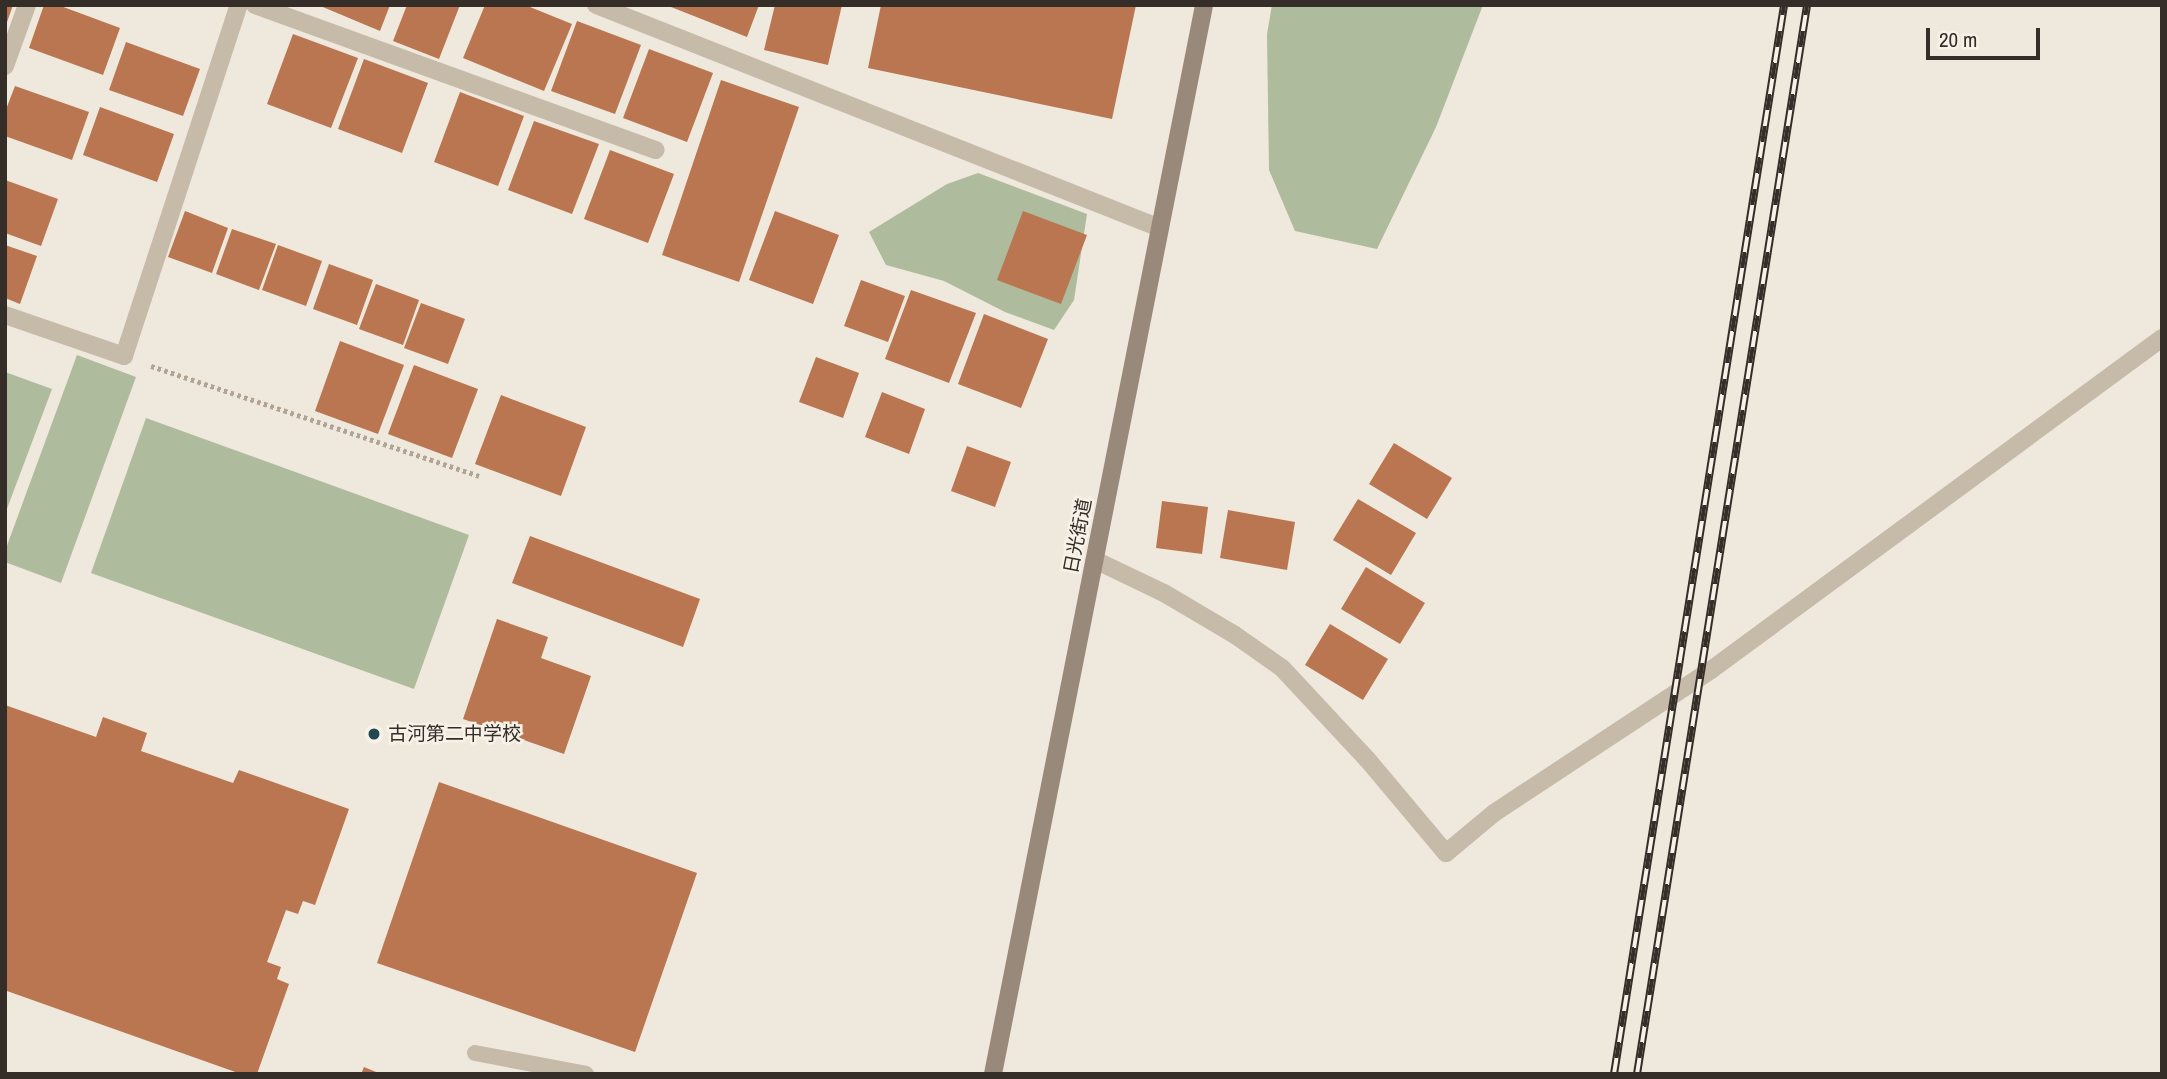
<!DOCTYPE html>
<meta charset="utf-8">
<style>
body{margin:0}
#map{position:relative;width:2167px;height:1079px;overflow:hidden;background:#efe8dc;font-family:"Archivo Narrow","Noto Sans JP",sans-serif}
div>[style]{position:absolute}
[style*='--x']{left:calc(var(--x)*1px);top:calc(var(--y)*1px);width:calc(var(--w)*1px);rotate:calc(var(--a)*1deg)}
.green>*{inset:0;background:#aebc9d}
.building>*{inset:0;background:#b97650}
.path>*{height:4.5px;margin-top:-2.25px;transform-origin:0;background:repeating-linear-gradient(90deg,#b1a494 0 3.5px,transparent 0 7px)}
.lane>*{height:16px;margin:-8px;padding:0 8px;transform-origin:8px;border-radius:8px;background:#c6baa9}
.street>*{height:18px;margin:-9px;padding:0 9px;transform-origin:9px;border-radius:9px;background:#c6baa9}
.secondary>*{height:18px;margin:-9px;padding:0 9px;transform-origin:9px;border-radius:9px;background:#99897b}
.rail>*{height:8px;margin-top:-4px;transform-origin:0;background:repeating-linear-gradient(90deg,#f7f2e8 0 16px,#342d28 0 32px);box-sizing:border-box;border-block:2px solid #342d28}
.dots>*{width:19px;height:19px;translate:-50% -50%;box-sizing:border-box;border:4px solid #f7f2e8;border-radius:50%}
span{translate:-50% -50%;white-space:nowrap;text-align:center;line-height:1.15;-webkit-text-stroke:5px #f7f2e8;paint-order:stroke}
.street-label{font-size:19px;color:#342d28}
.poi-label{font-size:19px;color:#342d28}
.left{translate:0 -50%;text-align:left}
.frame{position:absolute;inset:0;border:7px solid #342d28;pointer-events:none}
.scale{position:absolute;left:1926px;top:28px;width:114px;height:32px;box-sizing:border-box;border:4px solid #342d28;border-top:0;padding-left:9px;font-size:21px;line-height:24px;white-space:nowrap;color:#342d28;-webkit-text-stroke:5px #f7f2e8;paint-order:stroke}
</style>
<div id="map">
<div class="green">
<i style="clip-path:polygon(1272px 5px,1483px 5px,1436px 127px,1377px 249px,1295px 231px,1269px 170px,1267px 34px)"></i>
<i style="clip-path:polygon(978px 173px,1087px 214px,1074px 300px,1054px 330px,1005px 312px,944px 281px,886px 265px,869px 232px,947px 184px)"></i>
<i style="clip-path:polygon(77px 355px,136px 377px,61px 583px,5px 562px,5px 551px)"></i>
<i style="clip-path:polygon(5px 372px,52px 389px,5px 514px)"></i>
<i style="clip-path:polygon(146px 418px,469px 535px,414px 689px,91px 573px)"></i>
</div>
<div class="building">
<i style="clip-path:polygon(5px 5px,13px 5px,6px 25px,5px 25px)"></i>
<i style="clip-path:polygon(44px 5px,58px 5px,120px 28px,103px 75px,29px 48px)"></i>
<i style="clip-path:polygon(318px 5px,390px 5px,380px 31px)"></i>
<i style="clip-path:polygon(407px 5px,460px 5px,439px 59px,393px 41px)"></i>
<i style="clip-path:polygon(485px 5px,525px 5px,572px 24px,544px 91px,463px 58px)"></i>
<i style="clip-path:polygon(666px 5px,759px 5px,747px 37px)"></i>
<i style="clip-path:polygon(775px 5px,842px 5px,828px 65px,764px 50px)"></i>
<i style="clip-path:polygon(881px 5px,1136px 5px,1112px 119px,868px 68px)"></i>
<i style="clip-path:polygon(577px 21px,641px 45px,615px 114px,551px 91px)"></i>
<i style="clip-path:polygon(293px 34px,358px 58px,331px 128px,267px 104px)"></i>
<i style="clip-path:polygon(126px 42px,200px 69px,183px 116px,109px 90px)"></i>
<i style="clip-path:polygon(649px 49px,713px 73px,687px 142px,623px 118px)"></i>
<i style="clip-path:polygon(364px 59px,428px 83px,402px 153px,338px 129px)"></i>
<i style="clip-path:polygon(721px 80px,799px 107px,739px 282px,662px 255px)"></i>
<i style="clip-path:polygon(15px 86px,89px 112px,72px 160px,5px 136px,5px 112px)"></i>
<i style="clip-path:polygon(460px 92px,524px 116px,498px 186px,434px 162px)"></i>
<i style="clip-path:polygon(100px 107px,174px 134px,157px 182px,83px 155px)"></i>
<i style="clip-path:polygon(534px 121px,599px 144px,572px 214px,508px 190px)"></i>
<i style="clip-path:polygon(610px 150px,674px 174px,648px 243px,584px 219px)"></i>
<i style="clip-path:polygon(5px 180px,58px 199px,41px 246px,5px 233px)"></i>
<i style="clip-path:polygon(185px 211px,228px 228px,212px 273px,168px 257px)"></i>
<i style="clip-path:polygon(775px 211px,839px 235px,813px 304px,749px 280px)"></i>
<i style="clip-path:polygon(1023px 211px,1087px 235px,1061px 304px,997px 280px)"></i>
<i style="clip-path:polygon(232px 229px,276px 244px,259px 290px,216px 274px)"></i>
<i style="clip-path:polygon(5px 245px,37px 256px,20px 304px,5px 298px)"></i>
<i style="clip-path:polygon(278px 245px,322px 261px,306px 306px,262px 290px)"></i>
<i style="clip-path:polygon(329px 264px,373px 280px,357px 325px,313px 309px)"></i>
<i style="clip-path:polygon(861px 280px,905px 296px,888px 342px,844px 326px)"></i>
<i style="clip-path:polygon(376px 284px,419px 300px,403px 345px,359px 329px)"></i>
<i style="clip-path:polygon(911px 290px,976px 313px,949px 383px,885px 359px)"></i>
<i style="clip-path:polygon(421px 303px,465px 319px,448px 364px,404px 348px)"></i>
<i style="clip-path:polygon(984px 314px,1048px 339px,1021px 408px,958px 384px)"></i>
<i style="clip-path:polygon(340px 341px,404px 365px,378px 434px,315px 411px)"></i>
<i style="clip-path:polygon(816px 357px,859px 373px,843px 418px,799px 402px)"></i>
<i style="clip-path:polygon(414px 365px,478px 389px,452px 458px,388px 434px)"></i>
<i style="clip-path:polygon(882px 392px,925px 409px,909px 454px,865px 437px)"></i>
<i style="clip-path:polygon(501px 395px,586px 427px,561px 496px,475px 464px)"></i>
<i style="clip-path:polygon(1394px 443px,1452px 478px,1427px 519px,1369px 484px)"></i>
<i style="clip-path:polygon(967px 446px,1011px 462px,995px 507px,951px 491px)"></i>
<i style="clip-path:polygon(1358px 499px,1416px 533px,1391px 575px,1333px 540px)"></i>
<i style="clip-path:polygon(1162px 501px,1208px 507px,1202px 554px,1156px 548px)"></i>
<i style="clip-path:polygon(1228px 510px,1295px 522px,1287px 570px,1220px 558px)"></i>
<i style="clip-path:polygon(530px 536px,700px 599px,683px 647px,512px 583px)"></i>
<i style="clip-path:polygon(1366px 567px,1425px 603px,1400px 644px,1341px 609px)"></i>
<i style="clip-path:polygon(497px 619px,548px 637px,541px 658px,591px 676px,564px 754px,463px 719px)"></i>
<i style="clip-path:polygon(1330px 624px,1388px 659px,1363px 700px,1305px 665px)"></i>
<i style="clip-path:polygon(5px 705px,96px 737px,103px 717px,147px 733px,141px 751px,233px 783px,239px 770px,349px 809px,315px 905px,303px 901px,298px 914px,286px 910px,267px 962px,281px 967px,277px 979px,289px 984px,257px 1074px,241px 1074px,7px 991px,5px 996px)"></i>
<i style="clip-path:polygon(439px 782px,697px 873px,635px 1052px,377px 963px)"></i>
<i style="clip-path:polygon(364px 1067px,381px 1074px,361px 1074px)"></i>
</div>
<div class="path">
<i style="--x:151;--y:366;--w:346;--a:18.5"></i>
</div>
<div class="lane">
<i style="--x:475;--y:1053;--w:113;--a:10.7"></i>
</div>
<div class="street">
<i style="--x:255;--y:5;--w:426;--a:19.9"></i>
<i style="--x:596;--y:5;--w:606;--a:21.57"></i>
<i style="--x:5;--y:66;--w:65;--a:-70.2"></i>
<i style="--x:5;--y:315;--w:126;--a:19"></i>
<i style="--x:124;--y:356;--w:369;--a:-71.9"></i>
<i style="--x:1095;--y:560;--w:76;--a:25.6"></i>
<i style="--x:1164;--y:593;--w:82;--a:30.6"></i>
<i style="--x:1235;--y:635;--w:57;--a:35.1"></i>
<i style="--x:1282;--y:668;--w:125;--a:47"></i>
<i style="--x:1367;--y:759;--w:123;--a:50"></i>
<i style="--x:1446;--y:853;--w:62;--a:-39.8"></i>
<i style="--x:1494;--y:813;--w:260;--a:-33.4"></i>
<i style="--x:1711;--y:670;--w:560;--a:-36.36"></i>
</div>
<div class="secondary">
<i style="--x:993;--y:1074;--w:1090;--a:-78.83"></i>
</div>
<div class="rail">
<i style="--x:1614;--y:1074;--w:1082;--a:-80.96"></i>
<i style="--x:1637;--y:1074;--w:1082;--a:-80.96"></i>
</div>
<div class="dots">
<i style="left:374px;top:734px;background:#224851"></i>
</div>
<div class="street-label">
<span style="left:1078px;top:536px;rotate:-79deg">日光街道</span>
</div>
<div class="poi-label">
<span class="left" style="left:388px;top:734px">古河第二中学校</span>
</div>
<div class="frame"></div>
<div class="scale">20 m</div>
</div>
